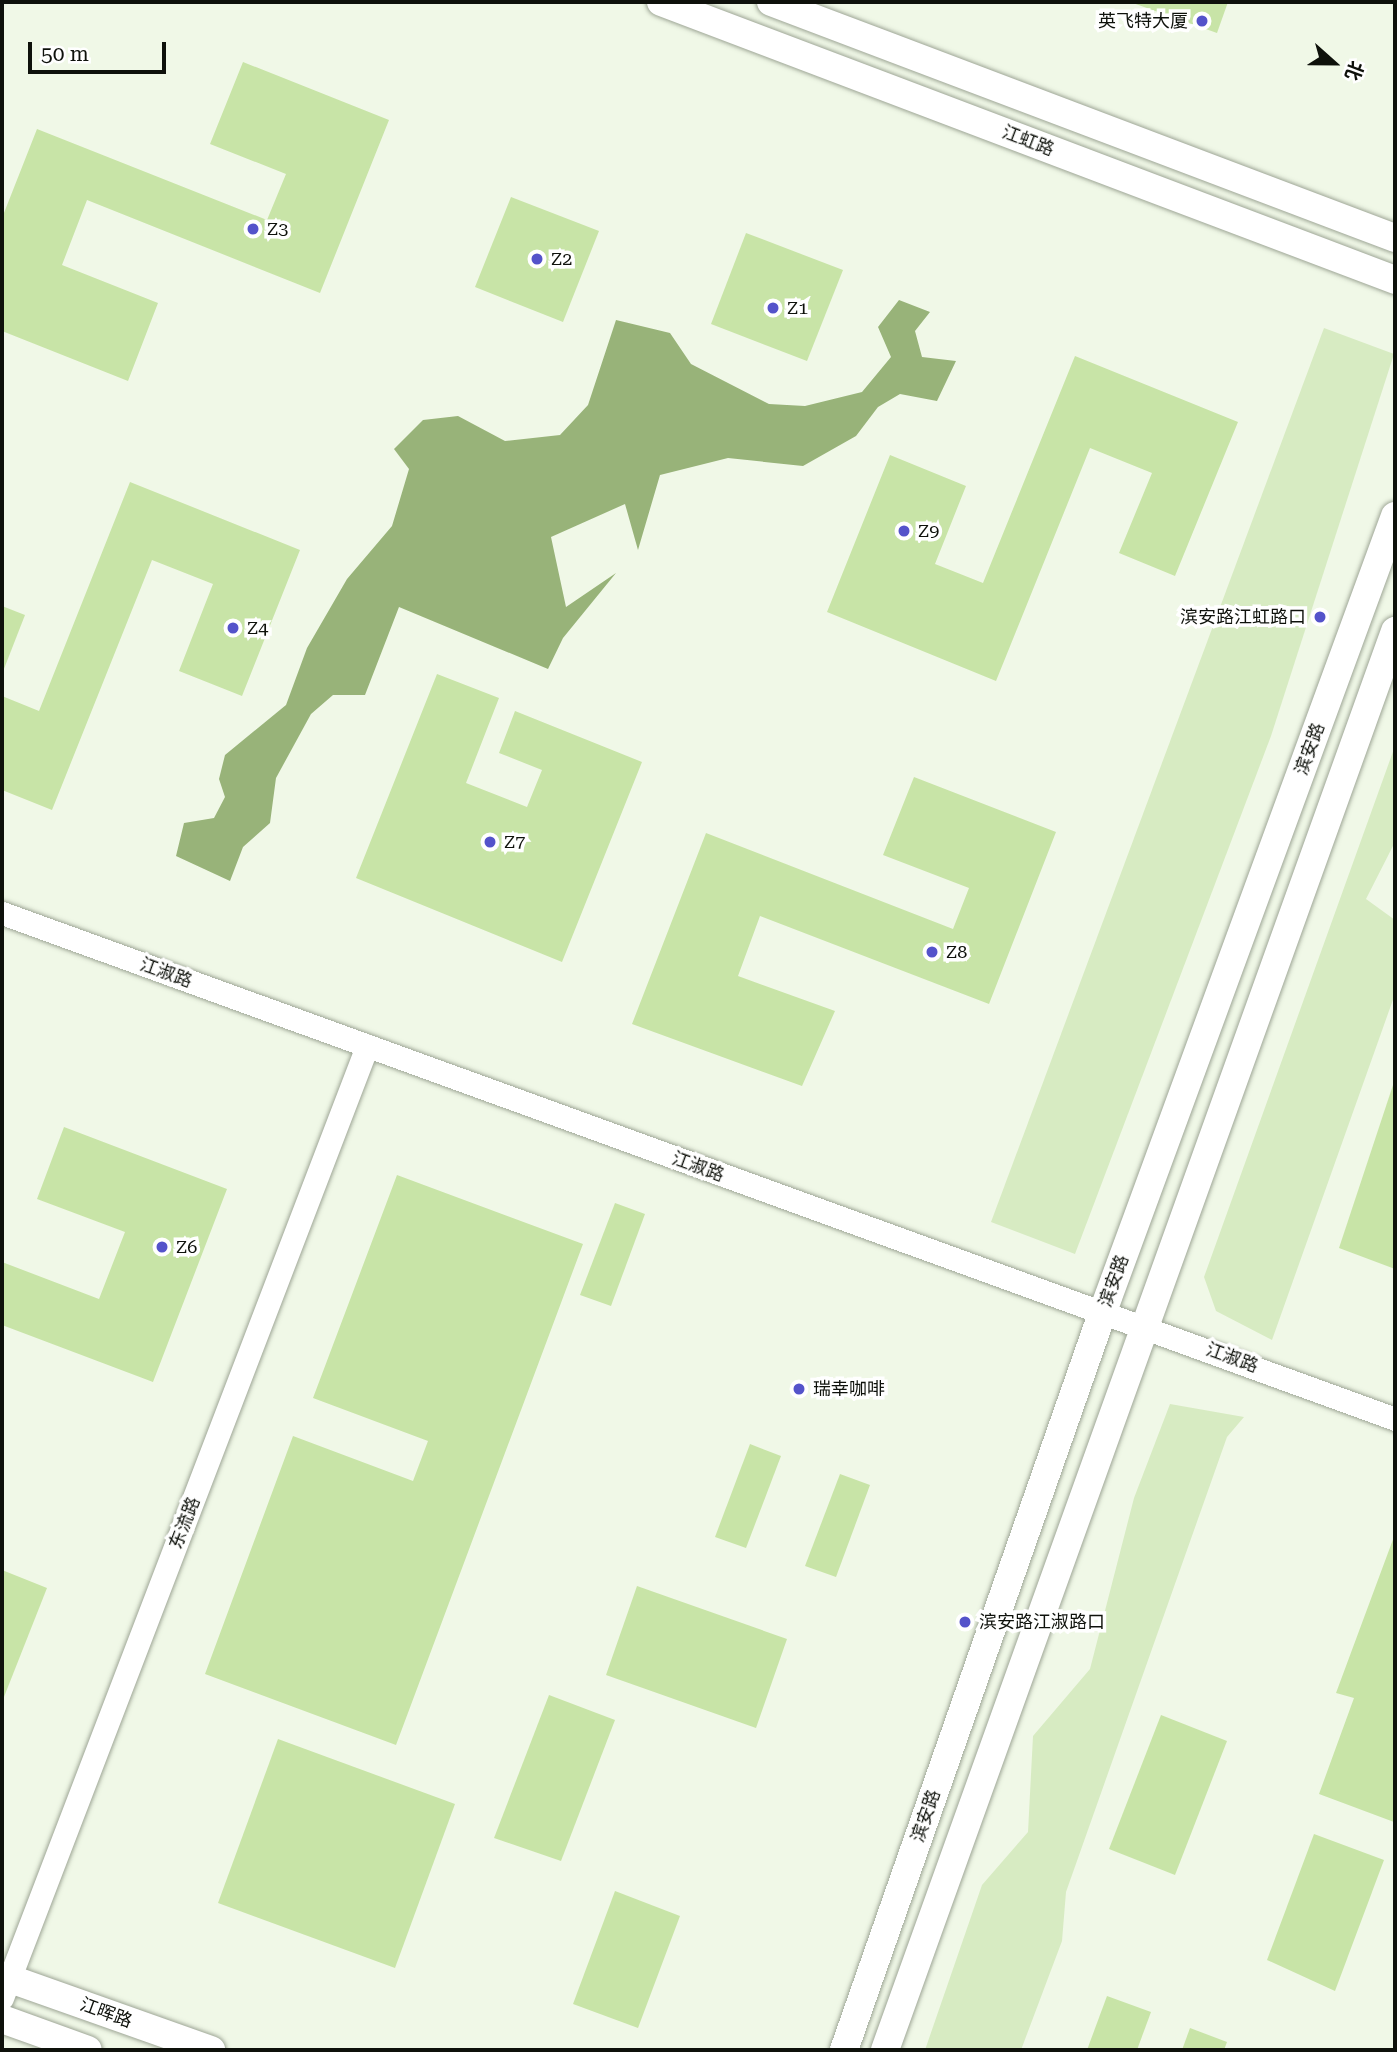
<!DOCTYPE html>
<meta charset="utf-8">
<style>
body{margin:0}
#map{position:relative;width:1397px;height:2052px;overflow:hidden;background:#f0f8e7;font-family:"Roboto Serif","Noto Sans SC",serif}
div>[style]{position:absolute}
[style*='--x']{left:calc(var(--x)*1px);top:calc(var(--y)*1px);width:calc(var(--w)*1px);rotate:calc(var(--a)*1deg)}
.green>*{inset:0;background:#d7ebc2}
.water>*{inset:0;background:#98b379}
.building>*{inset:0;background:#c8e4a7}
.roads{filter:drop-shadow(0 0 2px #9ea696) drop-shadow(0 0 2px #9ea696)}
.minor>*{height:23px;margin:-11.5px;padding:0 11.5px;transform-origin:11.5px;border-radius:11.5px;background:#fff}
.major>*{height:28px;margin:-14px;padding:0 14px;transform-origin:14px;border-radius:14px;background:#fff}
.dots>*{width:19px;height:19px;translate:-50% -50%;box-sizing:border-box;border:4px solid #fff;border-radius:50%}
span{translate:-50% -50%;white-space:nowrap;text-align:center;line-height:1.15;-webkit-text-stroke:7px #fff;paint-order:stroke}
.poi-label{font-size:18px;color:#0e110b}
.right{translate:-100% -50%;text-align:right}
.left{translate:0 -50%;text-align:left}
.street-label{font-size:18px;color:#0e110b}
.frame{position:absolute;inset:0;border:4px solid #0e110b;pointer-events:none}
.north{position:absolute;left:1299px;top:28px;width:70px;height:70px;-webkit-text-stroke:5px #fff;paint-order:stroke;rotate:111deg;font-size:19px;font-weight:700;line-height:28px;text-align:center;color:#0e110b}
.north::after{content:'';display:block;margin:auto;width:24px;height:32px;background:#0e110b;clip-path:polygon(50% 0,100% 100%,50% 72%,0 100%)}
.scale{position:absolute;left:28px;top:42px;width:138px;height:32px;box-sizing:border-box;border:4px solid #0e110b;border-top:0;padding-left:9px;font-size:21px;line-height:24px;white-space:nowrap;color:#0e110b;-webkit-text-stroke:5px #fff;paint-order:stroke}
</style>
<div id="map">
<div class="green">
<i style="clip-path:polygon(1324px 328px,1394px 354px,1271px 736px,1075px 1254px,991px 1222px)"></i>
<i style="clip-path:polygon(1395px 746px,1395px 842px,1366px 899px,1395px 920px,1395px 994px,1272px 1340px,1216px 1311px,1204px 1277px)"></i>
<i style="clip-path:polygon(1170px 1404px,1244px 1417px,1227px 1437px,1066px 1892px,1062px 1941px,1021px 2050px,925px 2050px,982px 1885px,1028px 1832px,1033px 1736px,1090px 1669px,1134px 1498px)"></i>
</div>
<div class="water">
<i style="clip-path:polygon(899px 300px,930px 312px,915px 331px,922px 357px,956px 361px,937px 401px,900px 394px,878px 407px,856px 436px,803px 466px,728px 458px,660px 475px,638px 550px,625px 504px,551px 537px,566px 607px,616px 573px,563px 638px,548px 669px,399px 607px,365px 695px,333px 695px,311px 714px,276px 778px,270px 823px,243px 847px,230px 881px,176px 856px,184px 823px,214px 818px,225px 797px,219px 779px,225px 755px,286px 705px,307px 648px,347px 579px,392px 526px,409px 469px,394px 449px,423px 420px,458px 416px,505px 441px,560px 435px,588px 405px,616px 320px,670px 333px,691px 364px,769px 404px,805px 406px,862px 392px,891px 357px,878px 327px)"></i>
</div>
<div class="building">
<i style="clip-path:polygon(1130px 2px,1228px 2px,1217px 33px)"></i>
<i style="clip-path:polygon(243px 62px,389px 120px,320px 293px,87px 200px,62px 265px,158px 303px,128px 381px,2px 331px,2px 218px,37px 129px,267px 220px,286px 174px,210px 144px)"></i>
<i style="clip-path:polygon(511px 197px,599px 231px,563px 322px,475px 287px)"></i>
<i style="clip-path:polygon(746px 233px,843px 270px,807px 361px,711px 324px)"></i>
<i style="clip-path:polygon(1075px 356px,1238px 422px,1175px 576px,1119px 553px,1152px 473px,1090px 448px,996px 681px,827px 612px,890px 455px,966px 486px,935px 564px,983px 583px)"></i>
<i style="clip-path:polygon(130px 482px,300px 550px,242px 696px,179px 671px,213px 584px,152px 560px,52px 810px,2px 790px,2px 696px,39px 711px)"></i>
<i style="clip-path:polygon(2px 606px,25px 615px,2px 674px)"></i>
<i style="clip-path:polygon(437px 674px,499px 698px,466px 783px,527px 807px,542px 770px,499px 753px,515px 711px,642px 762px,562px 962px,356px 878px)"></i>
<i style="clip-path:polygon(914px 777px,1056px 832px,989px 1004px,760px 916px,738px 976px,835px 1011px,802px 1086px,632px 1024px,706px 833px,953px 929px,969px 888px,883px 855px)"></i>
<i style="clip-path:polygon(1395px 1079px,1395px 1269px,1339px 1248px)"></i>
<i style="clip-path:polygon(64px 1127px,227px 1189px,153px 1382px,2px 1325px,2px 1262px,99px 1299px,125px 1232px,37px 1199px)"></i>
<i style="clip-path:polygon(397px 1175px,583px 1244px,396px 1745px,205px 1674px,293px 1436px,413px 1481px,428px 1441px,313px 1398px)"></i>
<i style="clip-path:polygon(615px 1203px,645px 1214px,611px 1306px,580px 1295px)"></i>
<i style="clip-path:polygon(750px 1444px,781px 1456px,746px 1548px,715px 1537px)"></i>
<i style="clip-path:polygon(840px 1474px,870px 1485px,836px 1577px,805px 1566px)"></i>
<i style="clip-path:polygon(1395px 1534px,1395px 1819px,1394px 1822px,1319px 1794px,1354px 1698px,1336px 1693px)"></i>
<i style="clip-path:polygon(2px 1570px,47px 1588px,2px 1702px)"></i>
<i style="clip-path:polygon(637px 1586px,787px 1639px,756px 1728px,606px 1675px)"></i>
<i style="clip-path:polygon(549px 1695px,615px 1720px,561px 1861px,494px 1838px)"></i>
<i style="clip-path:polygon(1161px 1715px,1227px 1741px,1175px 1875px,1109px 1849px)"></i>
<i style="clip-path:polygon(278px 1739px,455px 1804px,395px 1968px,218px 1903px)"></i>
<i style="clip-path:polygon(1314px 1834px,1384px 1860px,1335px 1991px,1267px 1960px)"></i>
<i style="clip-path:polygon(615px 1891px,680px 1916px,638px 2028px,573px 2004px)"></i>
<i style="clip-path:polygon(1107px 1996px,1151px 2012px,1137px 2050px,1087px 2050px)"></i>
<i style="clip-path:polygon(1190px 2028px,1227px 2042px,1224px 2050px,1182px 2050px)"></i>
</div>
<div class="roads">
<div class="minor">
<i style="--x:2;--y:913;--w:1482;--a:19.96"></i>
<i style="--x:2;--y:1998;--w:1020;--a:-69.02"></i>
</div>
<div class="major">
<i style="--x:661;--y:2;--w:785;--a:20.74"></i>
<i style="--x:771;--y:2;--w:667;--a:20.72"></i>
<i style="--x:2;--y:1976;--w:222;--a:19.5"></i>
<i style="--x:2;--y:2019;--w:91;--a:19.8"></i>
<i style="--x:844;--y:2050;--w:780;--a:-70.68"></i>
<i style="--x:1102;--y:1314;--w:850;--a:-69.84"></i>
<i style="--x:885;--y:2050;--w:1508;--a:-70.23"></i>
</div>
</div>
<div class="dots">
<i style="left:1202px;top:21px;background:#5453ca"></i>
<i style="left:253px;top:229px;background:#5453ca"></i>
<i style="left:537px;top:259px;background:#5453ca"></i>
<i style="left:773px;top:308px;background:#5453ca"></i>
<i style="left:904px;top:531px;background:#5453ca"></i>
<i style="left:1320px;top:617px;background:#5453ca"></i>
<i style="left:233px;top:628px;background:#5453ca"></i>
<i style="left:490px;top:842px;background:#5453ca"></i>
<i style="left:932px;top:952px;background:#5453ca"></i>
<i style="left:162px;top:1247px;background:#5453ca"></i>
<i style="left:799px;top:1389px;background:#5453ca"></i>
<i style="left:965px;top:1622px;background:#5453ca"></i>
</div>
<div class="poi-label">
<span class="right" style="left:1188px;top:21px">英飞特大厦</span>
<span class="left" style="left:267px;top:229px">Z3</span>
<span class="left" style="left:551px;top:259px">Z2</span>
<span class="left" style="left:787px;top:308px">Z1</span>
<span class="left" style="left:918px;top:531px">Z9</span>
<span class="right" style="left:1306px;top:617px">滨安路江虹路口</span>
<span class="left" style="left:247px;top:628px">Z4</span>
<span class="left" style="left:504px;top:842px">Z7</span>
<span class="left" style="left:946px;top:952px">Z8</span>
<span class="left" style="left:176px;top:1247px">Z6</span>
<span class="left" style="left:813px;top:1389px">瑞幸咖啡</span>
<span class="left" style="left:979px;top:1622px">滨安路江淑路口</span>
</div>
<div class="street-label">
<span style="left:1028px;top:141px;rotate:21deg">江虹路</span>
<span style="left:1310px;top:749px;rotate:-70deg">滨安路</span>
<span style="left:166px;top:973px;rotate:20deg">江淑路</span>
<span style="left:698px;top:1167px;rotate:20deg">江淑路</span>
<span style="left:1114px;top:1281px;rotate:-70deg">滨安路</span>
<span style="left:1232px;top:1358px;rotate:20deg">江淑路</span>
<span style="left:185px;top:1523px;rotate:-69deg">东流路</span>
<span style="left:926px;top:1816px;rotate:-71deg">滨安路</span>
<span style="left:106px;top:2013px;rotate:20deg">江晖路</span>
</div>
<div class="frame"></div>
<div class="north">北</div>
<div class="scale">50 m</div>
</div>
